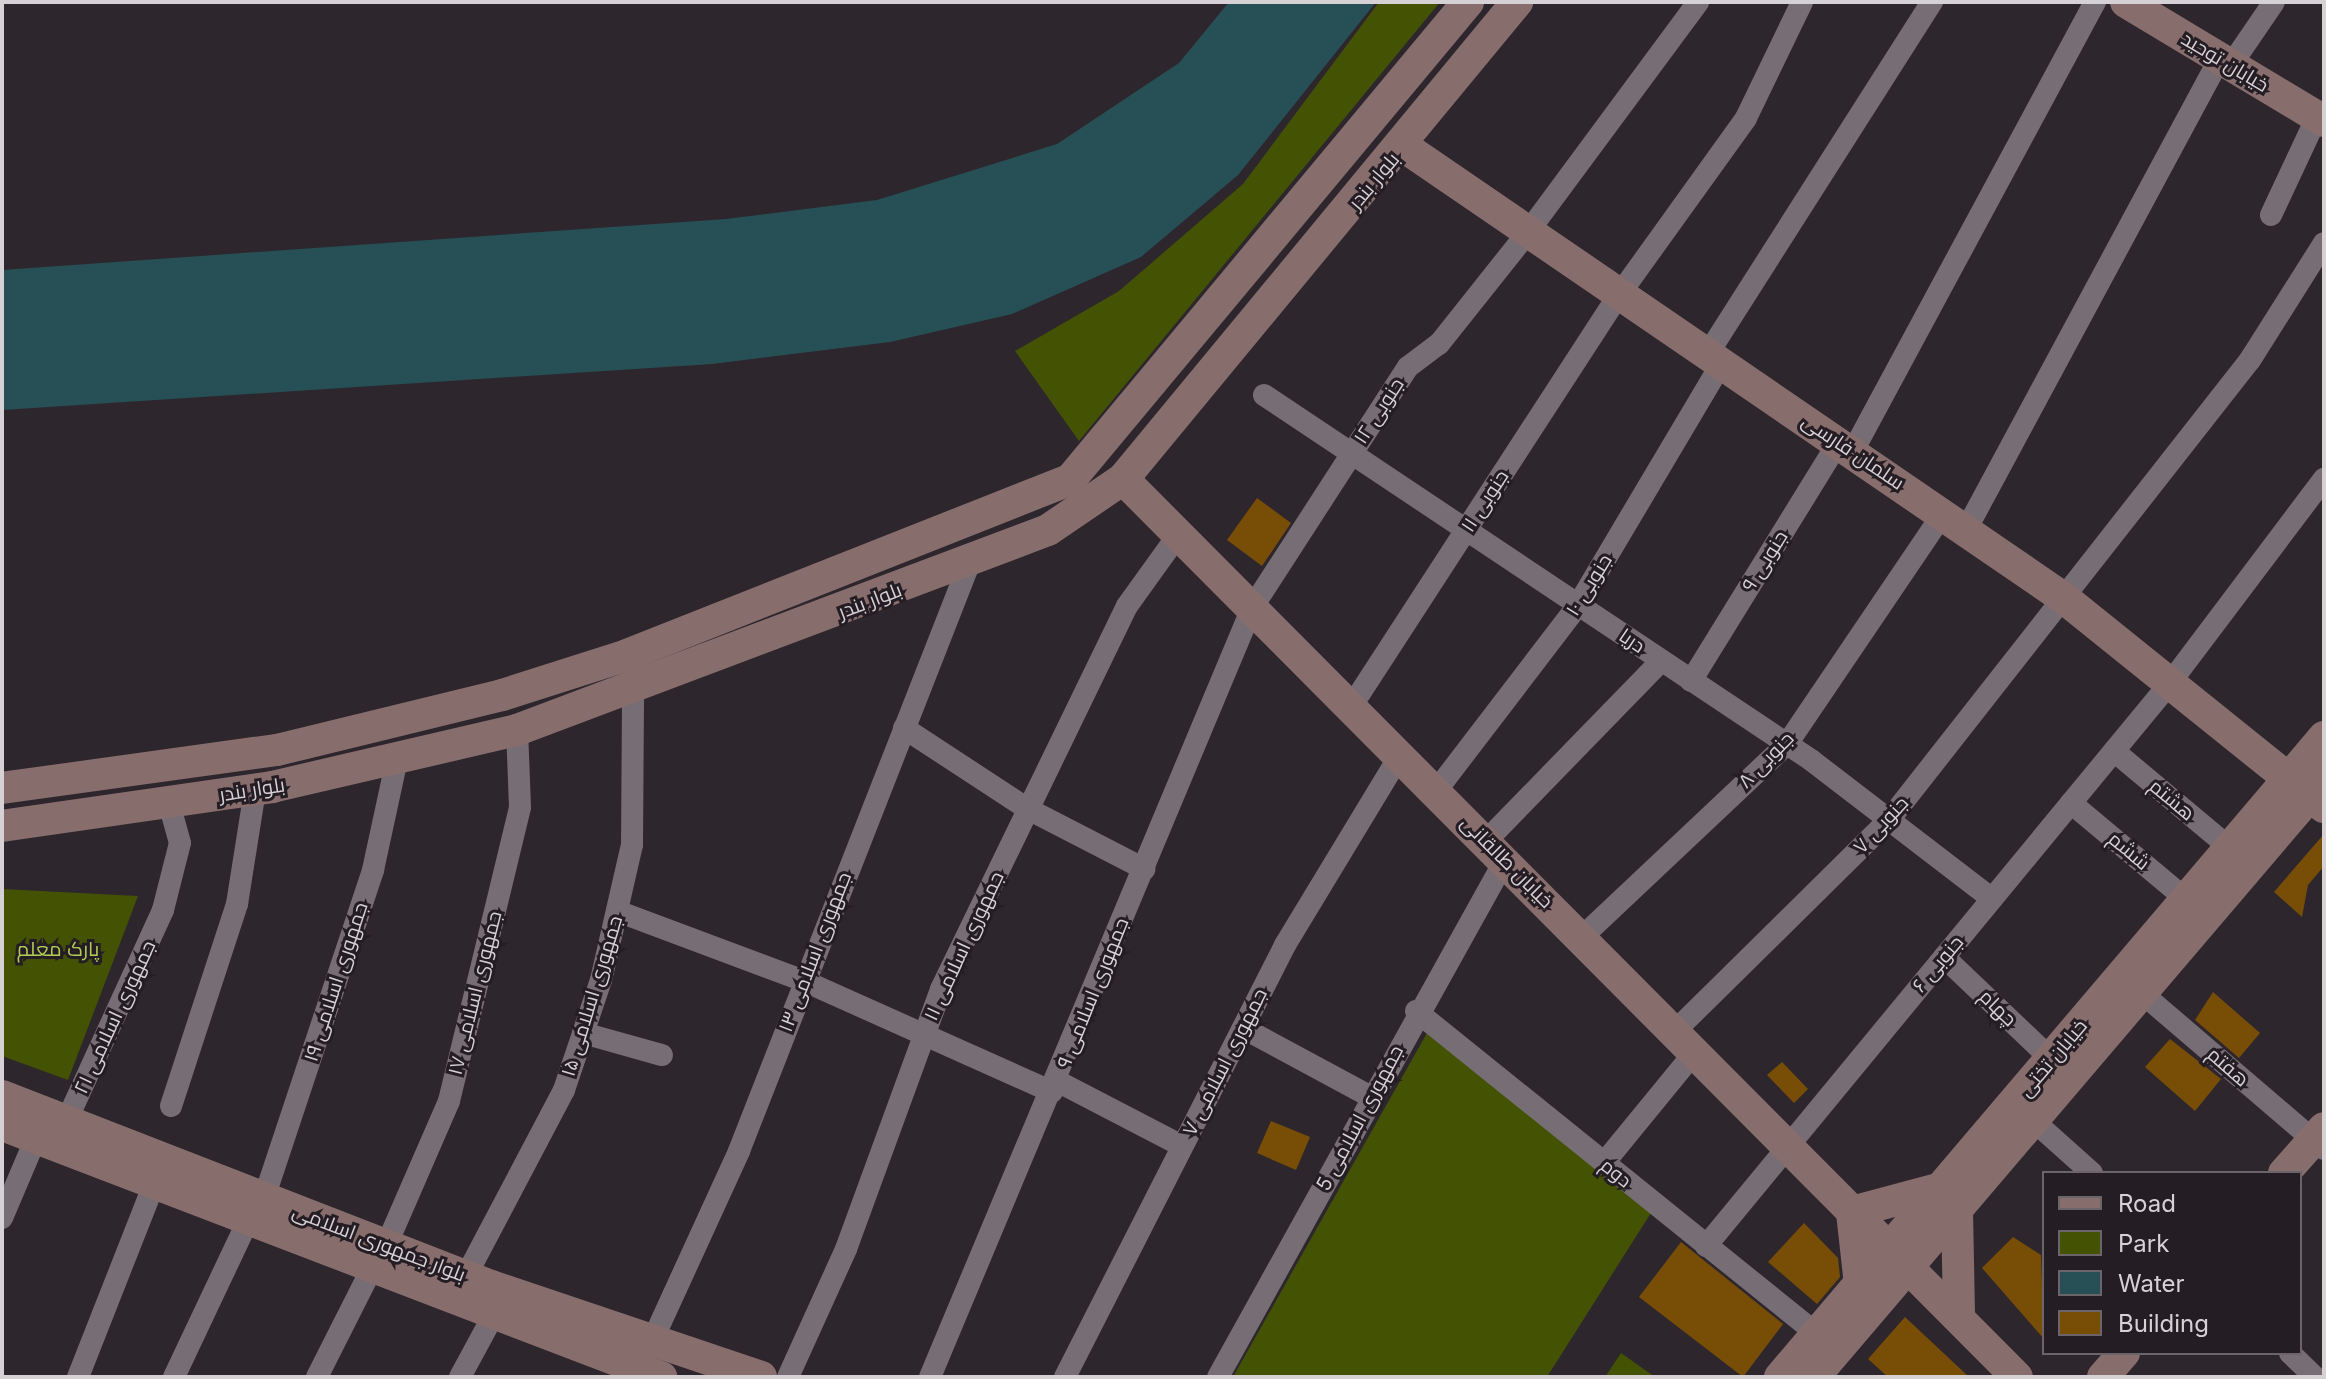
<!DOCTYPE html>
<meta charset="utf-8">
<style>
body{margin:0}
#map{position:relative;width:2326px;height:1379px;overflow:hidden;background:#2e262d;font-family:Inter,Cairo,sans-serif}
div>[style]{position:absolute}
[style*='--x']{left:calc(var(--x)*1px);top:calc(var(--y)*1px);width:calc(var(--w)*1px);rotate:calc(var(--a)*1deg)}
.green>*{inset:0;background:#445203}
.water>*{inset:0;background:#265055}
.building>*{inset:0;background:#784e07}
.street>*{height:22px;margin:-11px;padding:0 11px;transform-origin:11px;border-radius:11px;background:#766d75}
.secondary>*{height:32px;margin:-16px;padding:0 16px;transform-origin:16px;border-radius:16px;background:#886d6d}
span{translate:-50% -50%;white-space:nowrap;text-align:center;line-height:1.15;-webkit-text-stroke:6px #241d23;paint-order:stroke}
.street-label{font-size:20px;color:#d6d1d5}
.park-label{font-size:20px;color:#b1cd55}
.frame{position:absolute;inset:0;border:4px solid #d6d1d5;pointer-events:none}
.legend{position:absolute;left:2042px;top:1171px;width:260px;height:184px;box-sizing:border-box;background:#241d23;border:2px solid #6b656a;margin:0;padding:10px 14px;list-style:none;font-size:24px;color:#d6d1d5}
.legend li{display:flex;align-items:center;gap:16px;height:40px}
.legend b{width:40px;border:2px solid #6b656a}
</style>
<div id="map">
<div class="green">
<i style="clip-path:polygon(1379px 2px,1440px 2px,1079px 441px,1015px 351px,1119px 291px,1243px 184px)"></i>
<i style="clip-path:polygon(2px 889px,138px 896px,68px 1080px,2px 1056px)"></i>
<i style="clip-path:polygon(1427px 1033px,1656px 1205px,1547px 1377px,1233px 1377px)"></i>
<i style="clip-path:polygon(1621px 1353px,1655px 1377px,1605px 1377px)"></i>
</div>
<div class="water">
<i style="clip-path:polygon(1229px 2px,1376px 2px,1238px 175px,1141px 257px,1012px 314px,890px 342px,712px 364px,2px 410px,2px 270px,726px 219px,877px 200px,1057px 144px,1179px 63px)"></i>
</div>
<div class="building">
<i style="clip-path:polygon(1257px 498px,1291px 523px,1262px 566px,1227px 540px)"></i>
<i style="clip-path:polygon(2324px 834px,2324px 866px,2308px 885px,2302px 917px,2274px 892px)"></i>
<i style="clip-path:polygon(2213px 992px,2260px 1033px,2239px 1058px,2195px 1020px)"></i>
<i style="clip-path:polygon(2170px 1039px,2221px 1079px,2195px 1111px,2145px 1067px)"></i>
<i style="clip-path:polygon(1782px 1062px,1808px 1089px,1794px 1103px,1767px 1075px)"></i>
<i style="clip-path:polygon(1271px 1121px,1310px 1137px,1296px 1170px,1257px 1153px)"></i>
<i style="clip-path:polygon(1804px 1223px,1838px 1258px,1840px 1277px,1817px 1304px,1768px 1262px)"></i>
<i style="clip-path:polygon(2013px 1237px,2041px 1255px,2044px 1339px,1982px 1268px)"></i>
<i style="clip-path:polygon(1681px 1242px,1783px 1324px,1743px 1377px,1639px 1297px)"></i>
<i style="clip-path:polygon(1905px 1317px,1969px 1377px,1888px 1377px,1868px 1359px)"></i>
</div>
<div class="street">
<i style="--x:2231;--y:65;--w:76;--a:-55.7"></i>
<i style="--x:2271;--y:215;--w:108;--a:-64.9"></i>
<i style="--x:1707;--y:355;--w:419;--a:-57.5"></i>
<i style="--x:1264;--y:395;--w:658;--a:33.71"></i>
<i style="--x:1811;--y:760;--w:228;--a:37.5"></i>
<i style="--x:1853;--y:451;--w:510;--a:-61.68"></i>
<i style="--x:1967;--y:528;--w:534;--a:-61.71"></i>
<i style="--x:1691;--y:681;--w:282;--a:-58.3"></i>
<i style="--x:1351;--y:707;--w:491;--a:-57"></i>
<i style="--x:1619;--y:295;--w:218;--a:-54.3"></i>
<i style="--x:1746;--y:118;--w:129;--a:-64.2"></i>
<i style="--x:904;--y:728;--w:148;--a:33.2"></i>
<i style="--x:1028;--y:809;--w:131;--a:27.3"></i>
<i style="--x:2114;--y:751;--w:151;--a:39.9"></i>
<i style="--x:1436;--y:791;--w:234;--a:-52.6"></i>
<i style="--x:1578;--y:605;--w:280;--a:-59.3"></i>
<i style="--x:2071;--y:803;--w:151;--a:39.9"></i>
<i style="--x:1486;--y:841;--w:251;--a:-45.8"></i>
<i style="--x:617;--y:911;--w:197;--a:20.5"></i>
<i style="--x:802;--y:980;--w:274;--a:24.1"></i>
<i style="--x:1582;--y:937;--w:282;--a:-43.3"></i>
<i style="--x:1787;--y:744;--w:278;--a:-55.9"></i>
<i style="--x:1944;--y:957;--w:148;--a:43.6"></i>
<i style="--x:2143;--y:994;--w:238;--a:40.6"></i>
<i style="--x:1416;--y:1011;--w:515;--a:38.85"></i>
<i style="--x:1243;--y:1028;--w:145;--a:28.3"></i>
<i style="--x:1674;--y:1032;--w:302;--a:-44.6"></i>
<i style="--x:1889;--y:820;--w:585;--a:-51.88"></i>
<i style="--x:2250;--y:360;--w:138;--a:-57.7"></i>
<i style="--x:583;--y:1033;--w:82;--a:15.6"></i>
<i style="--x:1057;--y:1081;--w:141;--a:27.5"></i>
<i style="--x:171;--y:1106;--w:213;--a:-71.9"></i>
<i style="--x:237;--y:904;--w:115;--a:-81"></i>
<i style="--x:66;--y:1122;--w:233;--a:-65.4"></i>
<i style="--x:163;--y:910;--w:69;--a:-75.8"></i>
<i style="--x:180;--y:843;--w:41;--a:-105.4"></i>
<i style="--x:2036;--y:1123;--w:75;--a:41.8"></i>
<i style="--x:1604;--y:1163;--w:142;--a:-50.7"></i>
<i style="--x:264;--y:1198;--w:346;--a:-71.6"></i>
<i style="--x:373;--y:870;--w:108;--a:-77.8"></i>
<i style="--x:2;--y:1218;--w:87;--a:-67"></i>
<i style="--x:386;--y:1246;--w:158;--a:-66.5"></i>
<i style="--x:449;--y:1101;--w:302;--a:-76.4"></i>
<i style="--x:520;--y:807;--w:77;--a:-92.2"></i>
<i style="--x:1706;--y:1246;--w:730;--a:-50.51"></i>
<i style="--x:2170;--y:683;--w:256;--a:-53"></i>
<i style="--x:466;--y:1276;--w:210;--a:-62.2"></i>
<i style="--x:564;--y:1090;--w:116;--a:-71.4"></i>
<i style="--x:601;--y:980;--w:139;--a:-77.1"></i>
<i style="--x:632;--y:845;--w:153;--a:-89.6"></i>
<i style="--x:654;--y:1337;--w:205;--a:-65.4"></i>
<i style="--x:739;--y:1151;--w:630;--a:-68.6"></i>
<i style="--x:2290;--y:1353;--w:35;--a:44"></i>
<i style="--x:78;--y:1377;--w:210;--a:-68.5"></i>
<i style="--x:174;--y:1377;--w:176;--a:-64.7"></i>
<i style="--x:317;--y:1377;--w:120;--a:-63.2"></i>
<i style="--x:460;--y:1377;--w:72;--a:-61.6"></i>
<i style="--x:788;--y:1377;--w:141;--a:-65.6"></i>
<i style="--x:846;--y:1249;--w:277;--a:-69.9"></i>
<i style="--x:941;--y:989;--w:426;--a:-64.1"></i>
<i style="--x:1127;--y:606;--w:87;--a:-54.3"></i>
<i style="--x:930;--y:1377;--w:834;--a:-67.28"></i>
<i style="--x:1252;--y:608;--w:287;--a:-57.1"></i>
<i style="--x:1408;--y:367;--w:39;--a:-37"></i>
<i style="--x:1439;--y:344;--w:143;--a:-51.5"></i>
<i style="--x:1528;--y:232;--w:286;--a:-53.5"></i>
<i style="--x:1065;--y:1377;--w:485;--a:-63"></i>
<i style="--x:1285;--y:945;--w:222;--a:-58.8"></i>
<i style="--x:1218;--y:1377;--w:591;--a:-60.96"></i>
</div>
<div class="secondary">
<i style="--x:2126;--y:2;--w:231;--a:31"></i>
<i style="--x:1403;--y:146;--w:802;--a:34.38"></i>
<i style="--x:2065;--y:599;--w:332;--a:38.8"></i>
<i style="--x:1123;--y:479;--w:1267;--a:45.13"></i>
<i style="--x:2;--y:788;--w:278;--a:-7.9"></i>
<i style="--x:277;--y:750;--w:232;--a:-13.7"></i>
<i style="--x:502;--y:695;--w:131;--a:-17.7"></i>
<i style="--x:627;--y:655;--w:476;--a:-21.6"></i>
<i style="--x:1070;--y:480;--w:622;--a:-50.22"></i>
<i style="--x:2;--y:826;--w:273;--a:-8.2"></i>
<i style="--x:272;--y:787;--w:252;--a:-13.1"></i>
<i style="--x:517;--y:730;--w:567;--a:-20.64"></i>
<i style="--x:1048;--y:530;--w:91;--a:-34.2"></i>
<i style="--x:1123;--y:479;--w:619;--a:-50.44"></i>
<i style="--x:2;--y:1096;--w:525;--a:21.23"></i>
<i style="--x:491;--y:1286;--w:285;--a:18.6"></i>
<i style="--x:2;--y:1125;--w:706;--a:20.93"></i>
<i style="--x:2284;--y:1173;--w:60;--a:-48.4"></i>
<i style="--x:1957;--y:1210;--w:108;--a:88.9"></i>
<i style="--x:1860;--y:1285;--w:73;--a:-96.3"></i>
<i style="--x:1852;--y:1212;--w:88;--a:-15.1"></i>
<i style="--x:1780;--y:1377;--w:840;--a:-49.64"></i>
<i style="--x:1814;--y:1377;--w:785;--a:-49.55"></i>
<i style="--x:2103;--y:1377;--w:32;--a:-49"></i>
</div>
<div class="street-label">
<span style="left:2225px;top:62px;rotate:31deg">خیابان توحید</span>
<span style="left:1374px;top:181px;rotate:-50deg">بلوار بندر</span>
<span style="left:1379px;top:411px;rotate:-57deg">۱۲ جنوبی</span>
<span style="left:1853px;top:452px;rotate:34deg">سلمان فارسی</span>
<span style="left:1485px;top:501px;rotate:-57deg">۱۱ جنوبی</span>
<span style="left:1765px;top:561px;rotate:-58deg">۹ جنوبی</span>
<span style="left:1589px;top:585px;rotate:-58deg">۱۰ جنوبی</span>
<span style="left:870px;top:601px;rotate:-21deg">بلوار بندر</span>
<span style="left:1632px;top:641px;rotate:34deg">دریا</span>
<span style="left:1766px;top:760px;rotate:-46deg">۸ جنوبی</span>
<span style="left:252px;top:790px;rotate:-9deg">بلوار بندر</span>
<span style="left:2172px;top:800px;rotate:40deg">هشتم</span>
<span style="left:1881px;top:825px;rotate:-47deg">۷ جنوبی</span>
<span style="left:2129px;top:851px;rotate:40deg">ششم</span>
<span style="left:1507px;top:862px;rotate:45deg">خیابان طالقانی</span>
<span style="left:964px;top:946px;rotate:-65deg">جمهوری اسلامی ۱۱</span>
<span style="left:815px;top:952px;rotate:-69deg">جمهوری اسلامی ۱۳</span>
<span style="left:1938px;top:964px;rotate:-50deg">۶ جنوبی</span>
<span style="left:336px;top:982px;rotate:-72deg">جمهوری اسلامی ۱۹</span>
<span style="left:475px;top:993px;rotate:-76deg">جمهوری اسلامی ۱۷</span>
<span style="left:1093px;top:993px;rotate:-68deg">جمهوری اسلامی ۹</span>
<span style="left:592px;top:996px;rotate:-73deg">جمهوری اسلامی ۱۵</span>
<span style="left:1998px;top:1008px;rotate:44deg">چهام</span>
<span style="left:115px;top:1017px;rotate:-65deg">جمهوری اسلامی ۲۱</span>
<span style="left:2053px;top:1058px;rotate:-50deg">خیابان تختی</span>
<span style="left:1225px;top:1062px;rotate:-63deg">جمهوری اسلامی ۷</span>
<span style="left:2228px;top:1067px;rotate:41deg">هفتم</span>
<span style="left:1360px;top:1118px;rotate:-62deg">جمهوری اسلامی 5</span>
<span style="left:1616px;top:1173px;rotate:39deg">دوم</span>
<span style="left:379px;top:1243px;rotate:21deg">بلوار جمهوری اسلامی</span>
</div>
<div class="park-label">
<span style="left:58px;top:949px">پارک معلم</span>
</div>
<div class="frame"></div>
<ul class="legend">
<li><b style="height:10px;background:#886d6d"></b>Road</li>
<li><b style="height:22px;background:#445203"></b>Park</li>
<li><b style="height:22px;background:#265055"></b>Water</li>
<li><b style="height:22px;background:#784e07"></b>Building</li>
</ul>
</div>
